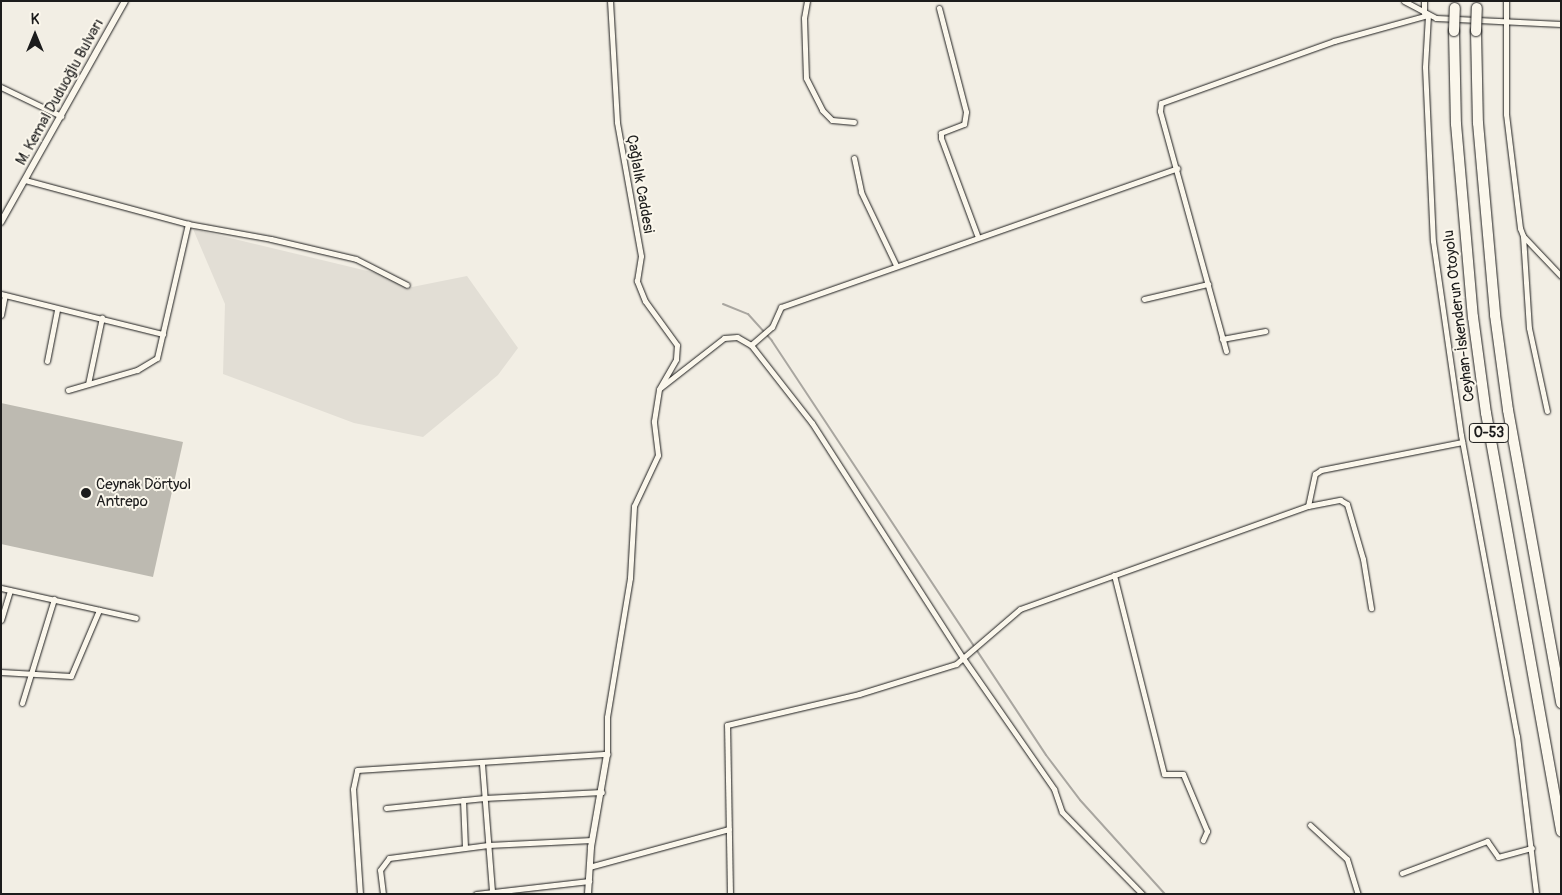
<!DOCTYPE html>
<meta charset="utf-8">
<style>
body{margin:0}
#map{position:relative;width:1562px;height:895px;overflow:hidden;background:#f2eee4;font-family:Pangolin,sans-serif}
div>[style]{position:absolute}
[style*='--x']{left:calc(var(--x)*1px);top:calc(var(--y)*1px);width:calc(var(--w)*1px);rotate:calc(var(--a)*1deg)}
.built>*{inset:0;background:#e2ded5}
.stream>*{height:2px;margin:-1px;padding:0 1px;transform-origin:1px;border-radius:1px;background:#a9a6a0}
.building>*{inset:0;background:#bdbab1}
.roads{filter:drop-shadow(0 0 1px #1c1c1c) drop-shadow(0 0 1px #1c1c1c)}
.minor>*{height:5px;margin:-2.5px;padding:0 2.5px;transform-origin:2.5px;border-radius:2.5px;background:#fbf7ec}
.tertiary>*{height:6px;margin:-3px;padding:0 3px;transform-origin:3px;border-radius:3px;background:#fbf7ec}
.motorway>*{height:10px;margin:-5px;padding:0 5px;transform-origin:5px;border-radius:5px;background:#fbf7ec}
.bridges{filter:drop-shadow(0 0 1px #1c1c1c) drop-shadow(0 0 1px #1c1c1c)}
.motorway-bridge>*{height:10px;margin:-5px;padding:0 5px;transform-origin:5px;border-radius:5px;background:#fbf7ec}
.dots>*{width:14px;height:14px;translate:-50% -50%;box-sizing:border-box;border:2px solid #fbf7ec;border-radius:50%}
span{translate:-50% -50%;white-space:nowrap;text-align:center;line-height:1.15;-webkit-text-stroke:4px #fbf7ec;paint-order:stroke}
.shield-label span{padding:1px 4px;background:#fbf7ec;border:1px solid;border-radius:4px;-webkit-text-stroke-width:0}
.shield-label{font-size:14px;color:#1c1c1c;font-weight:700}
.street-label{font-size:15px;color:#1c1c1c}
.poi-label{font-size:15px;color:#1c1c1c}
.left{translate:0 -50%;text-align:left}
.frame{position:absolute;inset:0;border:2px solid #1c1c1c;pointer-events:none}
.north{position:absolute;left:10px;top:10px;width:50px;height:50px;-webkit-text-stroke:4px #fbf7ec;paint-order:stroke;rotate:0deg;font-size:14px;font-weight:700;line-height:20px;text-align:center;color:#1c1c1c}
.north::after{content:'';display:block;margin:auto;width:18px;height:22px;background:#1c1c1c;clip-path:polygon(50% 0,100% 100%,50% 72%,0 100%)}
</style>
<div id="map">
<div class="built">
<i style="clip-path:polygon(193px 229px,380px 274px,412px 287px,467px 276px,518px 348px,498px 375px,423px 437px,354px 423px,223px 374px,225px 304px)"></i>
</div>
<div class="stream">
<i style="--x:723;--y:304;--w:27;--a:22"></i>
<i style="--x:748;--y:314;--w:36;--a:48"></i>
<i style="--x:772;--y:341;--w:496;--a:56.5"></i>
<i style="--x:1046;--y:755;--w:56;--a:52.9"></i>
<i style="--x:1080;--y:800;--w:127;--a:47.9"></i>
</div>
<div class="building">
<i style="clip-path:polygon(1px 403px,183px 442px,153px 577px,1px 544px)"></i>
</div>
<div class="roads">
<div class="minor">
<i style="--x:807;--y:1;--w:17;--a:100"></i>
<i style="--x:804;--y:18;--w:60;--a:88.1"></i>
<i style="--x:806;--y:78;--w:36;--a:63"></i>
<i style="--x:822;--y:110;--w:14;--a:45"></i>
<i style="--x:832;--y:120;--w:22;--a:5"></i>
<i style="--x:1404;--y:1;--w:36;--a:28"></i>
<i style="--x:1436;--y:18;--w:125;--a:2.7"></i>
<i style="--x:1506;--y:1;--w:113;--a:90"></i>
<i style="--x:1506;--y:114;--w:115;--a:83"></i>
<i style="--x:1520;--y:228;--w:9;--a:69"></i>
<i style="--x:1523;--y:236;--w:55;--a:46.5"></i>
<i style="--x:939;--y:8;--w:107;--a:75.4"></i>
<i style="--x:966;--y:112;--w:12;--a:99"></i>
<i style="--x:964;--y:124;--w:25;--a:159"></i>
<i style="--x:941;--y:133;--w:5;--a:90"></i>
<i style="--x:941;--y:138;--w:103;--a:69.6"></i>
<i style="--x:1424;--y:13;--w:12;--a:-90"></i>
<i style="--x:1;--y:87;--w:67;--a:25.8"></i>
<i style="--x:854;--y:158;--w:35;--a:78"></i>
<i style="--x:861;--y:192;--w:81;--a:64.4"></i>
<i style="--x:25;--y:180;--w:169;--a:15.1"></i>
<i style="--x:188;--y:224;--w:84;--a:10.2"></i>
<i style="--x:271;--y:239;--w:87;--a:13.2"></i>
<i style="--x:356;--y:259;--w:57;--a:27"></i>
<i style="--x:1523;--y:236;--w:92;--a:86.3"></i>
<i style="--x:1529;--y:328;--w:85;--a:77.8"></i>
<i style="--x:1;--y:294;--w:167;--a:13.9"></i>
<i style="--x:1144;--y:299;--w:66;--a:-13.2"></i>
<i style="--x:1;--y:315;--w:20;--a:-79"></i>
<i style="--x:1222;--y:339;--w:44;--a:-10.5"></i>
<i style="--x:751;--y:345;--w:99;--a:52"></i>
<i style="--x:812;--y:423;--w:279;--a:57.3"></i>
<i style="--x:963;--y:658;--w:160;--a:55.2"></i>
<i style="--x:1054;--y:789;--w:24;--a:71"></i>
<i style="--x:1062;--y:812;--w:115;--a:45.7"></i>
<i style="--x:1226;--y:351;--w:249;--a:-105.4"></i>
<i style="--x:1160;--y:111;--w:8;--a:-83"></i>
<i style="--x:1161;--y:103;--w:184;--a:-19.7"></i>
<i style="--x:1334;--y:41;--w:98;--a:-15.5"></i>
<i style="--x:1428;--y:15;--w:52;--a:93.3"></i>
<i style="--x:1425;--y:67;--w:174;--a:87.4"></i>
<i style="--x:1433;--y:241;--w:196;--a:81.8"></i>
<i style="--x:1461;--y:435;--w:306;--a:79.5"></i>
<i style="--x:1517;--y:736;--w:159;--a:83.1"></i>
<i style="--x:47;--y:361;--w:52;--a:-78.9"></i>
<i style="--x:88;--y:384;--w:68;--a:-78.2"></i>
<i style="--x:660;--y:388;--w:81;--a:-38"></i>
<i style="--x:724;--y:338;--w:13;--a:-4"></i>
<i style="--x:737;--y:337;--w:16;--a:30"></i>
<i style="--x:751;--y:345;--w:28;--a:-41"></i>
<i style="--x:772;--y:327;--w:22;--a:-66"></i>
<i style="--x:781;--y:307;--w:420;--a:-19.3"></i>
<i style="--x:68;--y:390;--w:72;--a:-16.2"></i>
<i style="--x:137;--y:370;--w:23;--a:-31"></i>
<i style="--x:157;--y:358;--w:138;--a:-77"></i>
<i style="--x:1308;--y:506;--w:33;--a:-78"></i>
<i style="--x:1315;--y:474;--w:7;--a:-34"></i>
<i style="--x:1321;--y:470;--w:144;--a:-11.2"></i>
<i style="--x:1114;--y:575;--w:205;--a:75.9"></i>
<i style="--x:1164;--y:774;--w:19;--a:0"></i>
<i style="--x:1183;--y:774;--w:62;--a:67.2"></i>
<i style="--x:1207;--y:831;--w:10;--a:114"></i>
<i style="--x:1;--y:588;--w:138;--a:12.5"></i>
<i style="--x:1;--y:620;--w:31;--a:-73"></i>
<i style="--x:1;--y:672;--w:70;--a:3.3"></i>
<i style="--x:71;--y:676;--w:72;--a:-67"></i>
<i style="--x:22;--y:703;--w:109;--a:-72.9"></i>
<i style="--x:482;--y:764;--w:128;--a:85.5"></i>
<i style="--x:463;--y:800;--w:47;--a:87.6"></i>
<i style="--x:386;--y:808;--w:99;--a:-5.8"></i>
<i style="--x:484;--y:798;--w:118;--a:-2.9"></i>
<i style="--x:1310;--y:825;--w:50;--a:42.6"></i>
<i style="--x:1347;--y:859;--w:37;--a:73"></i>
<i style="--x:589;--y:867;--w:145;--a:-15.2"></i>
<i style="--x:1402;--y:873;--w:91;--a:-20.6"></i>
<i style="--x:1487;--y:841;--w:19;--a:55"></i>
<i style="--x:1498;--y:857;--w:35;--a:-15"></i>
<i style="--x:360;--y:894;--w:105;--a:-93.8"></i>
<i style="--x:353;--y:789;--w:19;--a:-78"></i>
<i style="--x:357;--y:770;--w:251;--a:-3.7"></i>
<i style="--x:607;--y:754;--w:37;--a:-90"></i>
<i style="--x:607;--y:717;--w:141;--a:-80.6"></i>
<i style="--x:630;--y:578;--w:72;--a:-86.8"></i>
<i style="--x:634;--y:506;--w:56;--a:-64.8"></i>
<i style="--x:658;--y:455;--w:34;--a:-97"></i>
<i style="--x:654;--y:421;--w:32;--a:-81"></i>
<i style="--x:659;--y:389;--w:34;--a:-60"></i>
<i style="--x:676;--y:359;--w:14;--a:-86"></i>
<i style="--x:677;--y:345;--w:54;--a:-126"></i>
<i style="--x:645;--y:301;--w:22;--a:-112"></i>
<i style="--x:637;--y:281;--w:25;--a:-81"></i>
<i style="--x:641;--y:256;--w:136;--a:-100.2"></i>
<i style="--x:617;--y:122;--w:121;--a:-93.3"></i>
<i style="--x:383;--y:894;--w:24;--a:-97"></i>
<i style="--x:380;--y:870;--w:15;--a:-53"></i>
<i style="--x:389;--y:858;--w:100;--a:-7.5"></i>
<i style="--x:488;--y:845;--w:104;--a:-2.8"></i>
<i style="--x:476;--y:894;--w:114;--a:-6.6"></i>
<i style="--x:730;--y:894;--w:169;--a:-91"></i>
<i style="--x:727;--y:725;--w:136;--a:-13.2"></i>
<i style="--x:859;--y:694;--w:102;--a:-17.2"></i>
<i style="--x:956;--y:664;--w:84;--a:-40.7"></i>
<i style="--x:1020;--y:609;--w:306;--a:-19.7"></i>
<i style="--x:1308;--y:506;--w:33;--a:-11"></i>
<i style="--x:1340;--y:500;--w:8;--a:30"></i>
<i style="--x:1347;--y:504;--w:57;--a:73.8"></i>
<i style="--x:1363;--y:559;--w:50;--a:80.7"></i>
</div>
<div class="tertiary">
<i style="--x:1;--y:222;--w:253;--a:-60.7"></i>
<i style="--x:588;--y:894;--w:47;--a:-86.3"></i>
<i style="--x:591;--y:847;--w:94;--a:-80.2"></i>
</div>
<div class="motorway">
<i style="--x:1454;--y:31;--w:93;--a:88.8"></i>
<i style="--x:1456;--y:124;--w:194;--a:85"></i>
<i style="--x:1473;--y:317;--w:97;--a:82.3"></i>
<i style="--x:1486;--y:413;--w:425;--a:79.8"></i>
<i style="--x:1476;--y:31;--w:92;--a:88.8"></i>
<i style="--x:1478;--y:123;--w:193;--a:84.9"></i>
<i style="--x:1495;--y:315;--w:96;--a:82.2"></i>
<i style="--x:1508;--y:410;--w:298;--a:79.7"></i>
</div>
</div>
<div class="bridges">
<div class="motorway-bridge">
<i style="--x:1454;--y:31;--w:23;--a:-88"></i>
<i style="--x:1476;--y:31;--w:23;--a:-88"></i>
</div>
</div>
<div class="dots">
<i style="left:86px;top:493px;background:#1c1c1c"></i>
</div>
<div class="shield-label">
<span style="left:1489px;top:433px">O-53</span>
</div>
<div class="street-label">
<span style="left:60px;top:92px;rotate:-61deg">M. Kemal Duduoğlu Bulvarı</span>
<span style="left:640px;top:184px;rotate:80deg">Çağlalık Caddesi</span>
<span style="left:1459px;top:316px;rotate:-97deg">Ceyhan-İskenderun Otoyolu</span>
</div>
<div class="poi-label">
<span class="left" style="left:96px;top:493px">Ceynak Dörtyol<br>Antrepo</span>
</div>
<div class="frame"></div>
<div class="north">K</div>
</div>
